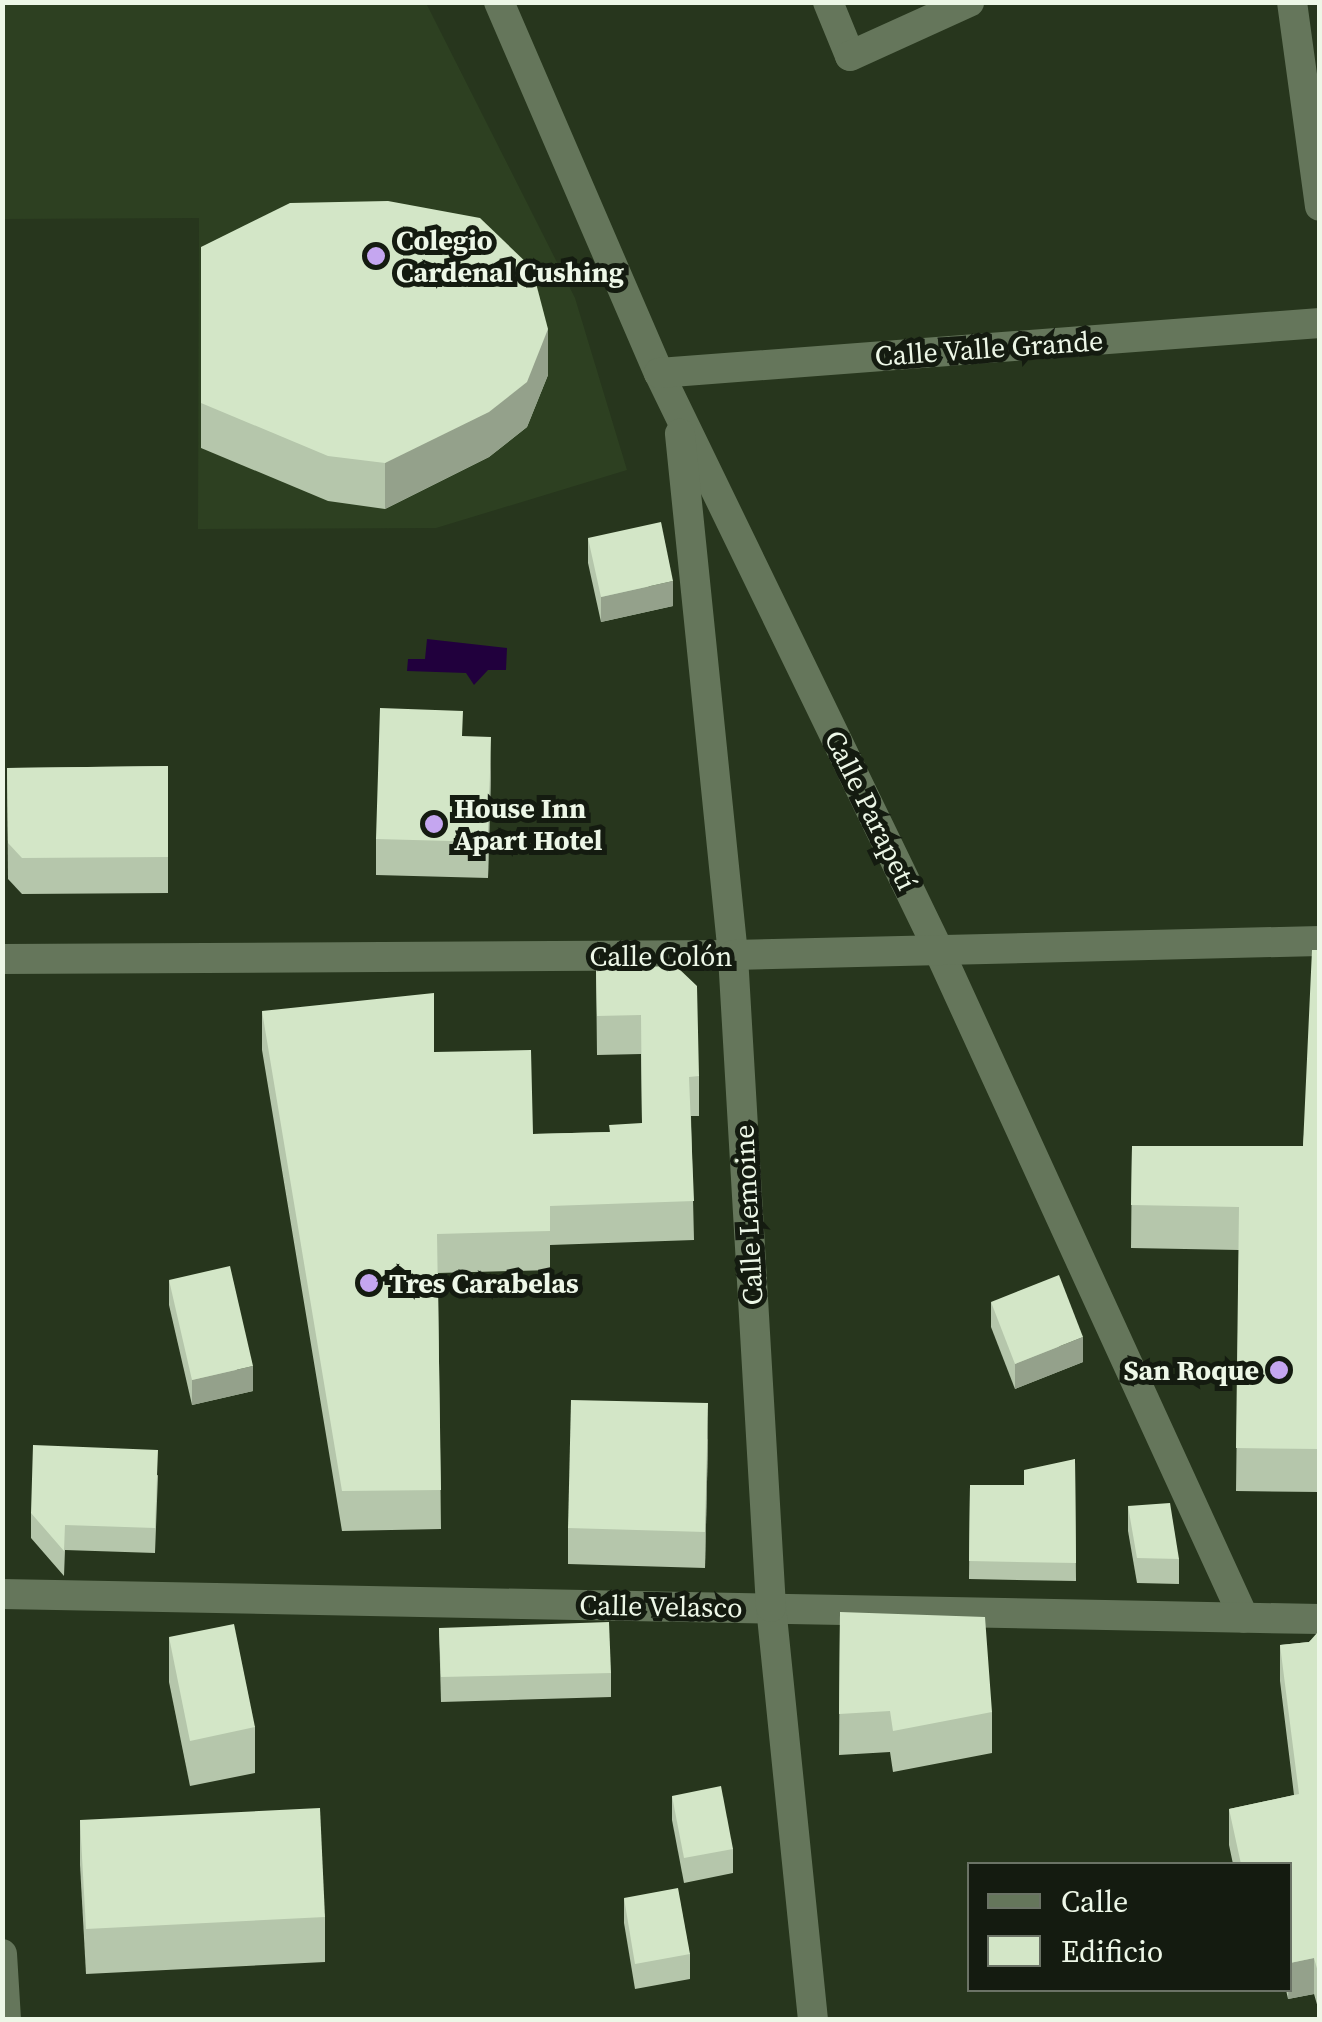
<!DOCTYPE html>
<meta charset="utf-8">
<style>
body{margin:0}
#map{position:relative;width:1322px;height:2022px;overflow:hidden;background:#27361d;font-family:"Source Serif 4",serif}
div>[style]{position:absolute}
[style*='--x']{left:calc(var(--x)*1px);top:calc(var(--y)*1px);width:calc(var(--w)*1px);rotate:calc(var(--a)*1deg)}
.built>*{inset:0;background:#2d4021}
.water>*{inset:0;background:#21003d}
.street>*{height:30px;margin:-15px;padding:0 15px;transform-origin:15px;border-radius:15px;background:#65765b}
.secondary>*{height:30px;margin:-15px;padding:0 15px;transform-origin:15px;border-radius:15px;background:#65765b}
.wall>*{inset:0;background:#b5c6ab}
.shaded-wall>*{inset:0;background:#94a18b}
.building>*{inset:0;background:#d3e6c7}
.dots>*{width:28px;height:28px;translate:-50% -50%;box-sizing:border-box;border:5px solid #141b10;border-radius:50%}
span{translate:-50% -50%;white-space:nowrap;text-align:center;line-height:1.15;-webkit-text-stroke:10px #141b10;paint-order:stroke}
.poi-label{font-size:28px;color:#edf7e7;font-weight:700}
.left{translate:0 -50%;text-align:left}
.right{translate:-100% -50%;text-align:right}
.street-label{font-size:28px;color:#edf7e7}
.frame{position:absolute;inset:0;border:5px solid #edf7e7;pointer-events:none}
.legend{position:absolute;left:967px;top:1862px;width:325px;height:130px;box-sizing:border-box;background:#141b10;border:2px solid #6b7366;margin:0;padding:12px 18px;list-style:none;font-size:30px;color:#edf7e7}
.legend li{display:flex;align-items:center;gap:20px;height:50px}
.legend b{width:50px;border:2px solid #6b7366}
</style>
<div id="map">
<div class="built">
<i style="clip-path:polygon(2px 3px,426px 3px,575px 298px,627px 470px,436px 528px,198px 529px,199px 218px,3px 219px)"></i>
</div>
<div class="water">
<i style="clip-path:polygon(427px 639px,507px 648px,506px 670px,488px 670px,474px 685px,466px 673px,407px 671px,408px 659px,425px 659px)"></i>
</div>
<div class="street">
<i style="--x:499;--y:2;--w:404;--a:66.7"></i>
<i style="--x:659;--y:373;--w:642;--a:64.15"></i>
<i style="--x:939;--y:951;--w:733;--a:65.43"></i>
<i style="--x:828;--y:2;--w:58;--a:67.8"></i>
<i style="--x:850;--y:56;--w:131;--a:-24.4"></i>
<i style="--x:1292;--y:2;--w:206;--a:82.2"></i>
<i style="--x:659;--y:373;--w:663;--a:-4.33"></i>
<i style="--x:2;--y:959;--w:731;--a:-0.31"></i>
<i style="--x:733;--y:955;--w:524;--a:-95.81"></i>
<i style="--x:2;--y:1954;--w:66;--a:86.5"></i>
</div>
<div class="secondary">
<i style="--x:2;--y:1594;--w:1318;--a:1.09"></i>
<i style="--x:813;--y:2020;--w:415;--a:-95.8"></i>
<i style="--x:771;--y:1607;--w:653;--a:-93.34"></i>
<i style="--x:733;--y:955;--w:587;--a:-1.37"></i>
</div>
<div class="wall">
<i style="clip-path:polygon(201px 247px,548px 375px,527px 427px,489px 457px,385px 509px,328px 501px,201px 448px)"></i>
<i style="clip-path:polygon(588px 538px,673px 606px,601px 622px,588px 563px)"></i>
<i style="clip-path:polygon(463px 736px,491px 773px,488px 878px,376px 875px,376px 839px)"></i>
<i style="clip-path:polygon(168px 766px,168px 893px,22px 894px,8px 879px,7px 768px)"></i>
<i style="clip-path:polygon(1320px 950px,1320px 1492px,1236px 1491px,1239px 1250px,1131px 1248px,1132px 1146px,1303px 1146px)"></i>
<i style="clip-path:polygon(596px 968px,699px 1076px,699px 1116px,691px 1116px,694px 1240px,550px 1245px,550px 1270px,438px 1273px,441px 1529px,342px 1531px,262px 1050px,262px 1011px,434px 1052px,533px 1134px,609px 1132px,642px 1124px,641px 1054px,597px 1055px)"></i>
<i style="clip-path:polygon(169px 1280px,253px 1391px,192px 1405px,169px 1305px)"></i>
<i style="clip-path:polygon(991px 1302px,1083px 1362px,1015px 1389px,991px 1327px)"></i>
<i style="clip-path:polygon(708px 1439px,705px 1568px,568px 1564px,568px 1528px)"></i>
<i style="clip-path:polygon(1075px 1459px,1076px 1581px,969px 1579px,970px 1485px,1024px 1485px)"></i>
<i style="clip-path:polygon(158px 1475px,155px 1553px,65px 1550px,64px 1576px,31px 1538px,31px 1513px)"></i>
<i style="clip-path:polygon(1128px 1506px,1179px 1559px,1179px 1584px,1137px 1583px,1128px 1531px)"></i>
<i style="clip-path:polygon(840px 1612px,992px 1712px,992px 1753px,893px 1772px,890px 1752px,839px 1755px)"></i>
<i style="clip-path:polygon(439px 1628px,611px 1673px,611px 1697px,441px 1702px)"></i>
<i style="clip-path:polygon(1320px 1633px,1320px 2015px,1314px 1994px,1288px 1999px,1286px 1990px,1290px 1990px,1290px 1864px,1233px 1864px,1229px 1845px,1229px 1809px,1294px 1795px,1280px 1681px,1280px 1645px,1309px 1642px)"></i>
<i style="clip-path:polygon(169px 1637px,255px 1727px,255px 1773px,190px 1786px,169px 1682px)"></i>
<i style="clip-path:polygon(672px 1796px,733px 1849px,733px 1873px,684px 1883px,672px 1820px)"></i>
<i style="clip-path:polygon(80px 1820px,325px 1917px,325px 1962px,86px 1974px,80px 1865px)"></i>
<i style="clip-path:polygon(624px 1898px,690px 1954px,690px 1979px,635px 1989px,624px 1923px)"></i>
</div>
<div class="shaded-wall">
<i style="clip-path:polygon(548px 329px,548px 375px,527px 427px,489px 457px,385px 509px,385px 463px)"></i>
<i style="clip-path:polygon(673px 581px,673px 606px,601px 622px,601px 597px)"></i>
<i style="clip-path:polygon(491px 737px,491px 773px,488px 878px,488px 842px)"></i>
<i style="clip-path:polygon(1083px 1337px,1083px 1362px,1015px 1389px,1015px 1364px)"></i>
<i style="clip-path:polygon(253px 1366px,253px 1391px,192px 1405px,192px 1380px)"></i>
<i style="clip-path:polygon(708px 1403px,708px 1439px,705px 1568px,705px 1532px)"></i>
<i style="clip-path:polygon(1314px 1958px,1314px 1994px,1288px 1999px,1290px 1963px)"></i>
</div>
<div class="building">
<i style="clip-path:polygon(388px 201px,480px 218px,532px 268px,548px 329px,527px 382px,489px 412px,385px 463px,328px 456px,201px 403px,201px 247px,290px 203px)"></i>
<i style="clip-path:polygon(661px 522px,673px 581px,601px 597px,588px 538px)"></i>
<i style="clip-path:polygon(380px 708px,463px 711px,462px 736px,491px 737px,488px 842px,376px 839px)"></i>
<i style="clip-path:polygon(168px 766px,168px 857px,22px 858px,8px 843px,7px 768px)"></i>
<i style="clip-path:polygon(1312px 950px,1320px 950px,1320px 1449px,1236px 1448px,1239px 1207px,1131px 1205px,1132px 1146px,1303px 1146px)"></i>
<i style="clip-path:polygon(676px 966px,697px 986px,699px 1076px,689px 1077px,694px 1201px,550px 1206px,550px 1231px,437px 1234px,441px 1490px,342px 1491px,262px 1011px,434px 993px,434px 1052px,531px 1050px,533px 1134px,610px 1132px,609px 1125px,642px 1123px,641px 1015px,597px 1016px,596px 968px)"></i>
<i style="clip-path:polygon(230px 1266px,253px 1366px,192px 1380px,169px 1280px)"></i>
<i style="clip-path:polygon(1059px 1275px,1083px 1337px,1015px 1364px,991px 1302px)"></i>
<i style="clip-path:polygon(571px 1400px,708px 1403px,705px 1532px,568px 1528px)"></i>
<i style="clip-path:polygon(33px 1445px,158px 1450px,155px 1528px,65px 1525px,64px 1551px,31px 1513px)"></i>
<i style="clip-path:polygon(1075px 1459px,1076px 1563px,969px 1561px,970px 1485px,1024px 1485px,1024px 1470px)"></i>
<i style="clip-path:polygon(1170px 1503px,1179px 1559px,1137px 1558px,1128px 1506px)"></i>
<i style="clip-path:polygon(840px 1612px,985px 1617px,992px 1712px,893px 1731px,890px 1711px,839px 1714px)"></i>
<i style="clip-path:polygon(609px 1622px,611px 1673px,441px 1677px,439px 1628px)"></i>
<i style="clip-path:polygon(234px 1624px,255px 1727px,190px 1741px,169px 1637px)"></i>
<i style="clip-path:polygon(1317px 1633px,1320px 1633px,1320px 1979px,1314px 1958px,1290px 1963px,1290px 1864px,1241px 1864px,1229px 1809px,1299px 1794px,1280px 1645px,1309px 1642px)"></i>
<i style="clip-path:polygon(721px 1786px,733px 1849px,684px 1858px,672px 1796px)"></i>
<i style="clip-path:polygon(320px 1808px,325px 1917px,86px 1929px,80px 1820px)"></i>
<i style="clip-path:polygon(678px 1888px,690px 1954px,635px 1964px,624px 1898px)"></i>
</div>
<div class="dots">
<i style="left:376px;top:256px;background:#c5a6f0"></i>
<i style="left:434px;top:824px;background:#c5a6f0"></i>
<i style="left:369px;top:1283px;background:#c5a6f0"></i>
<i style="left:1279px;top:1370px;background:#c5a6f0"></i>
</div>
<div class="poi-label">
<span class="left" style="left:396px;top:256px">Colegio<br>Cardenal Cushing</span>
<span class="left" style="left:454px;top:824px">House Inn<br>Apart Hotel</span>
<span class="left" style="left:389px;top:1283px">Tres Carabelas</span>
<span class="right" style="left:1259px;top:1370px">San Roque</span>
</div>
<div class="street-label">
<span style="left:989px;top:348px;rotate:-4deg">Calle Valle Grande</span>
<span style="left:871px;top:810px;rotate:64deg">Calle Parapetí</span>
<span style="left:661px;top:956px">Calle Colón</span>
<span style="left:748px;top:1215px;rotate:-93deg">Calle Lemoine</span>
<span style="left:661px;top:1606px;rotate:1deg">Calle Velasco</span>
</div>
<div class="frame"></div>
<ul class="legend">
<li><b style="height:12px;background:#65765b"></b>Calle</li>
<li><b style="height:28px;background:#d3e6c7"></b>Edificio</li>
</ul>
</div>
